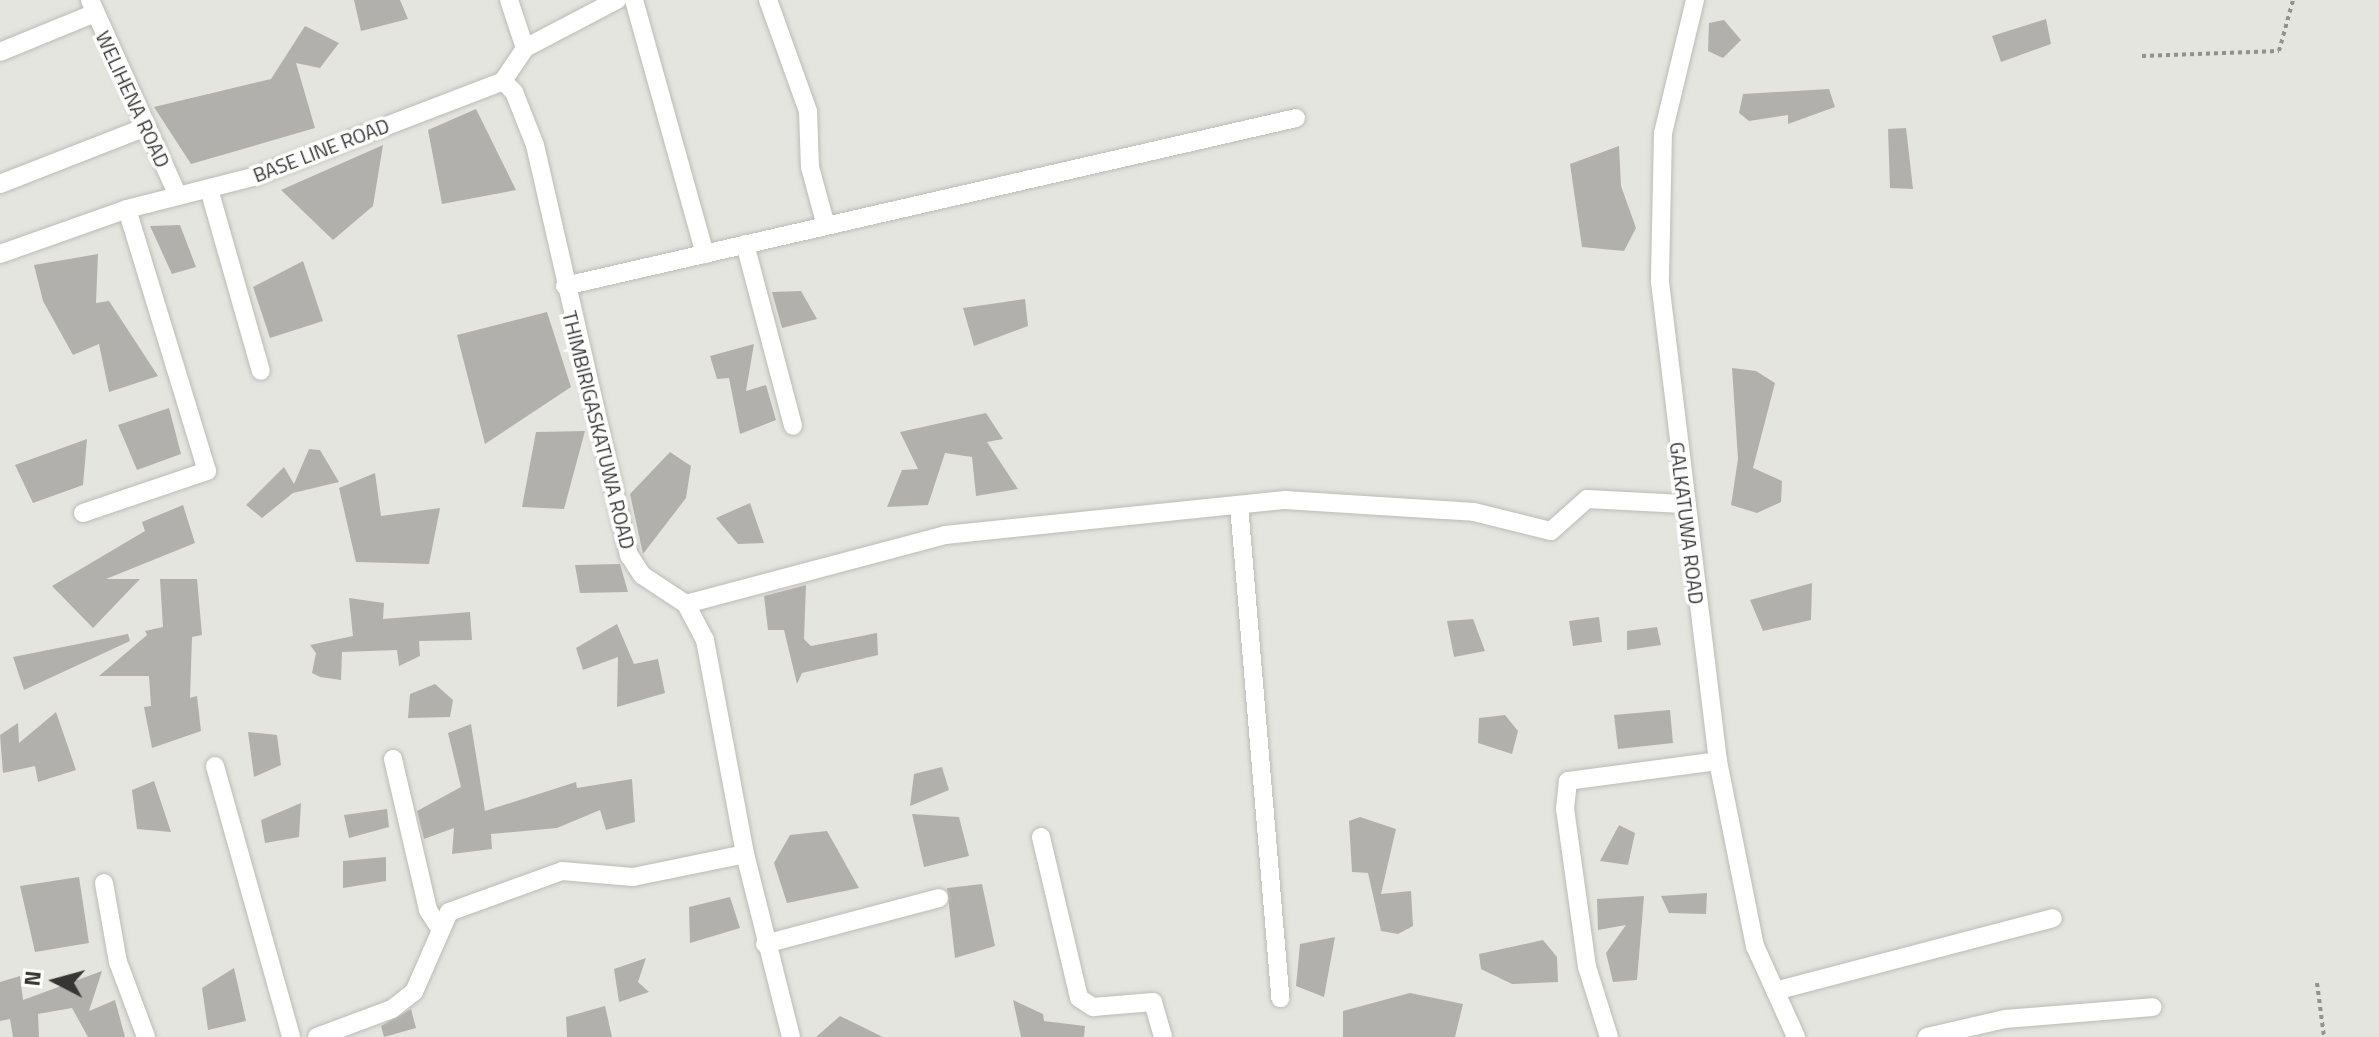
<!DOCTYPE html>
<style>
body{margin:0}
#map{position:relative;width:2379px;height:1037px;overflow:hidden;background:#e5e5e0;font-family:"Titillium Web",sans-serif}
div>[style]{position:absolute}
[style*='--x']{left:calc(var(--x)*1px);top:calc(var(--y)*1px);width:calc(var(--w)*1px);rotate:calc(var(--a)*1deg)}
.building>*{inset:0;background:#b2b0ac}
.path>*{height:4px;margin-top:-2px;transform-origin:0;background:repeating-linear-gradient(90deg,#91918d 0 4px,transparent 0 8px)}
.roads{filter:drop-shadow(0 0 2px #bbbbb7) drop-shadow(0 0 2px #bbbbb7)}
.minor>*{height:18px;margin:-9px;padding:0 9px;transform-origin:9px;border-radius:9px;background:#fff}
span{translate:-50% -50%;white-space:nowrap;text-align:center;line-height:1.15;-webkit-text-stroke:7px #fff;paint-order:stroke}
.street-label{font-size:20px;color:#363534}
.north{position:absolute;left:16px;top:941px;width:80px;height:80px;-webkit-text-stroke:6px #fff;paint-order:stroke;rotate:276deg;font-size:22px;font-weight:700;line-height:32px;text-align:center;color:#363534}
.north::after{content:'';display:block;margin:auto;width:28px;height:36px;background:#363534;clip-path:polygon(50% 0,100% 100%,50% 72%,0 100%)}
</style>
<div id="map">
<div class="building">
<i style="clip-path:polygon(354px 0,400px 0,408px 19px,361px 31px)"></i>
<i style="clip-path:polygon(2046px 19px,2051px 44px,2001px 62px,1992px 36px)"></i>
<i style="clip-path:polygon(1724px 20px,1741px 40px,1723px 58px,1708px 51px,1709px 23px)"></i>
<i style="clip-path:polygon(305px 26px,339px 43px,320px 68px,296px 63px,315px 128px,191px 164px,154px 107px,271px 79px)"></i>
<i style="clip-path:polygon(1829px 89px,1835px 107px,1788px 124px,1788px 115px,1749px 121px,1739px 113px,1743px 94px)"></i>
<i style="clip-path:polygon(476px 109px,516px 190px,442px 204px,428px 130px)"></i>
<i style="clip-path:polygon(1906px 128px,1913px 189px,1890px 188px,1888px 129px)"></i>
<i style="clip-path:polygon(383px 145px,373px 206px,333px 240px,281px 190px)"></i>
<i style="clip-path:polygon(1619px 146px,1621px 186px,1636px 228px,1624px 251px,1582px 247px,1570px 164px)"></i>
<i style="clip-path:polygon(180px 225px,196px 267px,172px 274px,150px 226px)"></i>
<i style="clip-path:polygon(98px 254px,96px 303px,109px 301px,158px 376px,109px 392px,99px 344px,73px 355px,43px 301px,34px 265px)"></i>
<i style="clip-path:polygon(303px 261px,323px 321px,270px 338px,253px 287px)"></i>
<i style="clip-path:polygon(801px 291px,817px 319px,782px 328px,772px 292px)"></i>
<i style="clip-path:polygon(1025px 299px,1028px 326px,974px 346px,963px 308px)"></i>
<i style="clip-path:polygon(547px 312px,571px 387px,485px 444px,457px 335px)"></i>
<i style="clip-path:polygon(754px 344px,746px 391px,766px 385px,776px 420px,740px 434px,729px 378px,717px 379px,710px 356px)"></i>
<i style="clip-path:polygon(1732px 368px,1756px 371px,1775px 383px,1753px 468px,1782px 481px,1781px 502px,1757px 513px,1731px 505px,1738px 459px)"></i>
<i style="clip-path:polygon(169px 408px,181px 454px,137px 470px,118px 425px)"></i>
<i style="clip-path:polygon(986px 413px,1003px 439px,987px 442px,1018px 489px,976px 496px,972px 457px,945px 453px,928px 505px,887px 507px,902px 470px,918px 469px,900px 432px)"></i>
<i style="clip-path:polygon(585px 431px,564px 509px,522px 507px,536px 432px)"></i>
<i style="clip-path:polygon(87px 439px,83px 485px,33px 503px,15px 465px)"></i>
<i style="clip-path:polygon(309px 449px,320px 450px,339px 482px,293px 493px,262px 518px,246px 505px,284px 467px,294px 484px)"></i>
<i style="clip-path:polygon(670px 452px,691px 466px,686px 498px,643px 554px,630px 494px)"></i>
<i style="clip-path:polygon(375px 473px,381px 516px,440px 508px,429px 564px,356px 562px,339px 488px)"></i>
<i style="clip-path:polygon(750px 503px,764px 543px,738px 544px,716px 518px)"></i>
<i style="clip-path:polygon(183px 505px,195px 543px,106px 579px,140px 579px,93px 628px,52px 586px,145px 531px,142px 522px)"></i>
<i style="clip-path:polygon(620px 564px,628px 592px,580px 593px,575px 565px)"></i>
<i style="clip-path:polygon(160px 579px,197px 579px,202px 635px,192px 637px,190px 698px,197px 696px,201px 731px,152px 748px,144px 707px,151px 706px,149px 676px,99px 676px,147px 635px,145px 631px,163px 627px)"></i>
<i style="clip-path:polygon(1812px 583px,1811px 620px,1763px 631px,1750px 600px)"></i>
<i style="clip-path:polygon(806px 585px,804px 639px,811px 646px,877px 633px,878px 655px,802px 673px,797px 684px,784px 630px,768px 630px,764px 596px)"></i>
<i style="clip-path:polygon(349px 598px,384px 603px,383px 619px,470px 612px,472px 640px,419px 641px,420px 656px,399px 666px,397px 650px,342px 652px,341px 680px,320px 677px,312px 673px,316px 653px,310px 645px,353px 636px)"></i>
<i style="clip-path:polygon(1599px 617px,1602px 642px,1573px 646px,1569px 621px)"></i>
<i style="clip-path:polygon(1473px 619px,1485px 651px,1454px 657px,1447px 621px)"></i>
<i style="clip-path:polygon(617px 624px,634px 664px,658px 659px,665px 693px,617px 707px,618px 657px,583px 670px,576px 648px)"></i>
<i style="clip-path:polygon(1657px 627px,1661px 645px,1627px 650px,1627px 631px)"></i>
<i style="clip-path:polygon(128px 634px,130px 641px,24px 690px,13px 657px)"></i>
<i style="clip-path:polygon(435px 684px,453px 700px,450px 717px,408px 718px,410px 694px)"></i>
<i style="clip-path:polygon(1670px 710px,1673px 743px,1618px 749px,1614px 715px)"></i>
<i style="clip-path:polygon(56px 712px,76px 770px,38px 782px,35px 766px,3px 773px,0 735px,18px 723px,19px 743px)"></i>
<i style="clip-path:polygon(1505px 715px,1518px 731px,1512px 754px,1478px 743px,1479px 718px)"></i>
<i style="clip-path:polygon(471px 724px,485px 811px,576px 782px,577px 788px,632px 779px,635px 822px,606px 830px,600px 810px,557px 828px,491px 834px,492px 849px,452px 854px,454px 828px,424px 839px,417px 811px,461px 787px,448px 733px)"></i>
<i style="clip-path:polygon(248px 732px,277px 735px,281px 765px,254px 777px)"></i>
<i style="clip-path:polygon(942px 767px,949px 790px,910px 806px,914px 774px)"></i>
<i style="clip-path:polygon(154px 781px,171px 832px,137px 829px,132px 790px)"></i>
<i style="clip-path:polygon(301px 803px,299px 837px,265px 843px,261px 820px)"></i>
<i style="clip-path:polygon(387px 809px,389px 827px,349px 838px,344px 815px)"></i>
<i style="clip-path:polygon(912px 814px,959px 817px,969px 856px,924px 867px)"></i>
<i style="clip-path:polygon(1360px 817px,1396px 829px,1381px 894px,1411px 891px,1413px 926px,1398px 934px,1381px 931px,1368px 873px,1352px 872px,1349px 821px)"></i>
<i style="clip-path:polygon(1619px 825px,1635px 833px,1628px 865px,1600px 861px)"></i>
<i style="clip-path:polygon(827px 831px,859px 888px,787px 903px,774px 863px,790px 835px)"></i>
<i style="clip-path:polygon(386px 857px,386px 881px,343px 888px,343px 861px)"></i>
<i style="clip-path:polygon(79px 877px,89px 943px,35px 952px,20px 886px)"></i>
<i style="clip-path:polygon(982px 884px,995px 946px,955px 958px,947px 888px)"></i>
<i style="clip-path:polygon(1707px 893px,1706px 914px,1669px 913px,1661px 896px)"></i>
<i style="clip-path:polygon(1644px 896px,1637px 980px,1613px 982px,1606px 953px,1626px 925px,1598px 930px,1597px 899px)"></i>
<i style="clip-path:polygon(730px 897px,740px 928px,690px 943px,689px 907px)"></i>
<i style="clip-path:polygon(1335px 937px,1324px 997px,1296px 986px,1300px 944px)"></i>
<i style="clip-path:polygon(1543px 940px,1557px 957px,1558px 982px,1512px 984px,1481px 969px,1479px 954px)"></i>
<i style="clip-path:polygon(646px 958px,638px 982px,649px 992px,619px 1002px,614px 969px)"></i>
<i style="clip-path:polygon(234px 968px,246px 1021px,208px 1030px,202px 988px)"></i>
<i style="clip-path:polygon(102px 971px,89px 1011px,115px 1000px,125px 1037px,88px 1037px,72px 1008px,38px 1014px,39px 1037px,13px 1037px,10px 1019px,0 1021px,0 982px,20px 976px,23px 1000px)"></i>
<i style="clip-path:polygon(1410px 993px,1463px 1004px,1455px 1037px,1343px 1037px,1343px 1011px)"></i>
<i style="clip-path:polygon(1013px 1000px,1043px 1014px,1044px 1021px,1085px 1026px,1084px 1037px,1021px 1037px)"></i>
<i style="clip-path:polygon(605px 1006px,612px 1037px,567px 1037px,566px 1017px)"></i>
<i style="clip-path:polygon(411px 1009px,416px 1028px,384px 1037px,381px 1026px)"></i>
<i style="clip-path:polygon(840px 1016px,883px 1037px,816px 1037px)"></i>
</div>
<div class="path">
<i style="--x:2142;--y:56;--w:137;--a:-2.1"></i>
<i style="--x:2279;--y:51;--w:53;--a:-74.6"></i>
<i style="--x:2317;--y:983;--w:54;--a:82.6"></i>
</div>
<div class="roads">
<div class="minor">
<i style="--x:90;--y:0;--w:215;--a:65.8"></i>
<i style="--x:509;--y:0;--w:51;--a:71.6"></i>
<i style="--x:634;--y:0;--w:264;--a:74.4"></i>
<i style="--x:768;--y:0;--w:118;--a:70.2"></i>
<i style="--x:808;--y:111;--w:56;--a:88"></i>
<i style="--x:810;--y:167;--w:61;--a:74.8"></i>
<i style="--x:1695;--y:0;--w:137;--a:103.5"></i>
<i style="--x:1663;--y:133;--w:149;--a:91.2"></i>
<i style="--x:1660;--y:282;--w:482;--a:83.1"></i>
<i style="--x:1718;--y:761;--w:189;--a:78.7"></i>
<i style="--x:1755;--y:946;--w:100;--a:65.7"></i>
<i style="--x:0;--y:52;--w:103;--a:-22.3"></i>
<i style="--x:503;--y:81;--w:16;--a:45"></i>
<i style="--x:514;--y:92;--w:57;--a:68.4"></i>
<i style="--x:535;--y:145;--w:421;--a:77.1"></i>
<i style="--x:629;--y:555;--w:24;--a:57"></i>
<i style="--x:642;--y:575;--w:53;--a:33.4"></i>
<i style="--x:686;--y:604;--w:41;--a:62.2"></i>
<i style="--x:705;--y:640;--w:218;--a:79.4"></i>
<i style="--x:745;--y:854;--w:189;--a:75.9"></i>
<i style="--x:0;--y:184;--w:157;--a:-21.3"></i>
<i style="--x:209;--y:189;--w:189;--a:74.1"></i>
<i style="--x:745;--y:244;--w:188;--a:75.2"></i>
<i style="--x:0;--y:254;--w:135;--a:-19.5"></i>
<i style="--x:127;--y:209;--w:133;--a:-14.3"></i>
<i style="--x:256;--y:176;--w:265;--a:-21"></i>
<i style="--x:503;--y:81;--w:40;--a:-56"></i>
<i style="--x:525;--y:48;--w:104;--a:-27.6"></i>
<i style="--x:565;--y:286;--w:750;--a:-12.94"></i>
<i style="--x:1239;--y:505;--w:495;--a:85.2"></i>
<i style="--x:83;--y:513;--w:131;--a:-18.7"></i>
<i style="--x:207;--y:471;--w:274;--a:-107"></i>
<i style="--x:686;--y:604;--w:268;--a:-14.9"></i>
<i style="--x:945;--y:535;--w:342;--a:-5.9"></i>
<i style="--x:1285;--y:500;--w:189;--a:3.6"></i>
<i style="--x:1474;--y:512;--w:79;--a:13.9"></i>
<i style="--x:1551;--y:531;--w:48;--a:-41.6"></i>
<i style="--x:1587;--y:499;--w:96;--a:3"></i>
<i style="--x:393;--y:759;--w:155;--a:76.9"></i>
<i style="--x:428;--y:910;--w:20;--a:57"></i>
<i style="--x:215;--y:766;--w:281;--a:74.3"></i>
<i style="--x:1041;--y:837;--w:165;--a:76.7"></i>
<i style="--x:1079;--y:998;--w:17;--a:33"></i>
<i style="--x:1093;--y:1007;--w:60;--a:-4.8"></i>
<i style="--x:1153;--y:1002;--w:36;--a:74"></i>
<i style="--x:104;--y:883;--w:80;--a:80"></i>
<i style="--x:118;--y:962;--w:80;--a:69.5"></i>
<i style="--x:765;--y:944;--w:180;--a:-14.8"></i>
<i style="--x:1775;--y:991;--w:287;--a:-14.7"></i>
<i style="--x:317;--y:1037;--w:80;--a:-20.5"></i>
<i style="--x:392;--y:1009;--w:28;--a:-38"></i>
<i style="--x:414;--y:992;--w:87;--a:-66.4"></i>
<i style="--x:449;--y:912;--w:120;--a:-19.9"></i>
<i style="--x:562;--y:871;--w:71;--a:4.8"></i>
<i style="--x:633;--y:877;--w:114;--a:-11.6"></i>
<i style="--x:1609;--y:1037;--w:73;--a:-107.4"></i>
<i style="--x:1587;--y:967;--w:160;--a:-97.9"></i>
<i style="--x:1565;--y:809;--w:28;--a:-84"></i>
<i style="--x:1568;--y:781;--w:151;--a:-7.6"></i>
<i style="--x:1927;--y:1037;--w:80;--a:-13"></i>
<i style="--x:2005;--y:1019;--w:148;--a:-4.6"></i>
</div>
</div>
<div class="street-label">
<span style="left:133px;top:99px;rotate:65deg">WELIHENA ROAD</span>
<span style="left:321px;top:150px;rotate:-21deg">BASE LINE ROAD</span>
<span style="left:599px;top:430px;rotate:76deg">THIMBIRIGASKATUWA ROAD</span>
<span style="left:1687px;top:523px;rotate:83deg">GALKATUWA ROAD</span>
</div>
<div class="north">N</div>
</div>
